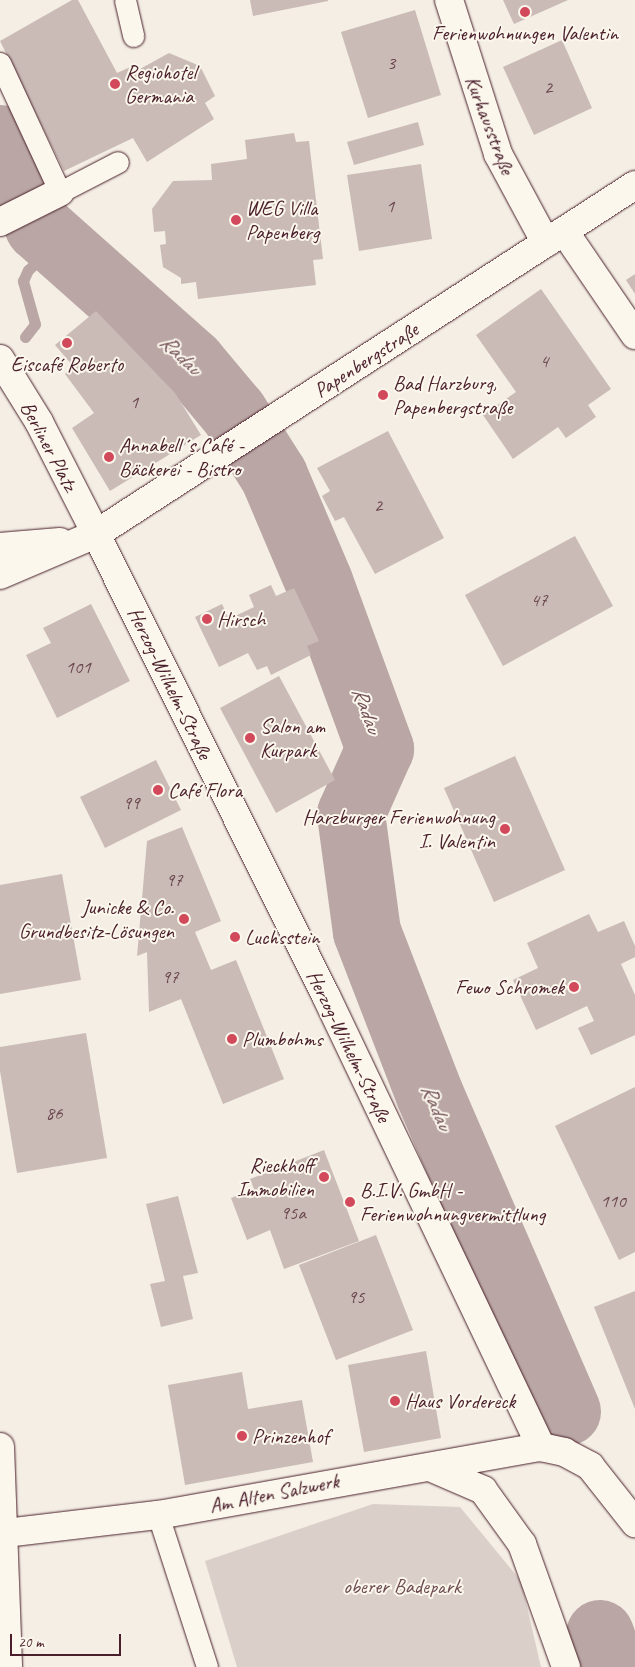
<!DOCTYPE html>
<meta charset="utf-8">
<style>
body{margin:0}
#map{position:relative;width:635px;height:1667px;overflow:hidden;background:#f4eee4;font-family:Caveat,sans-serif}
div>[style]{position:absolute}
[style*='--x']{left:calc(var(--x)*1px);top:calc(var(--y)*1px);width:calc(var(--w)*1px);rotate:calc(var(--a)*1deg)}
.green>*{inset:0;background:#dbd0c9}
.stream>*{height:11px;margin:-5.5px;padding:0 5.5px;transform-origin:5.5px;border-radius:5.5px;background:#baa7a5}
.river>*{height:68px;margin:-34px;padding:0 34px;transform-origin:34px;border-radius:34px;background:#baa7a5}
.building>*{inset:0;background:#cabbb6}
.roads{filter:drop-shadow(0 0 1px #4a1f2b) drop-shadow(0 0 1px #4a1f2b)}
.lane>*{height:21px;margin:-10.5px;padding:0 10.5px;transform-origin:10.5px;border-radius:10.5px;background:#fbf7ec}
.street>*{height:28px;margin:-14px;padding:0 14px;transform-origin:14px;border-radius:14px;background:#fbf7ec}
.primary>*{height:28px;margin:-14px;padding:0 14px;transform-origin:14px;border-radius:14px;background:#fbf7ec}
.dots>*{width:14px;height:14px;translate:-50% -50%;box-sizing:border-box;border:2px solid #fbf7ec;border-radius:50%}
span{translate:-50% -50%;white-space:nowrap;text-align:center;line-height:1.15;-webkit-text-stroke:4px #fbf7ec;paint-order:stroke}
.number-label{font-size:19px;color:#6a464e}
.number-label span{-webkit-text-stroke-width:0}
.poi-label{font-size:21px;color:#4a1f2b}
.left{translate:0 -50%;text-align:left}
.right{translate:-100% -50%;text-align:right}
.street-label{font-size:21px;color:#4a1f2b}
.park-label{font-size:21px;color:#6e4b52}
.water-label{font-size:22px;color:#714f56;font-style:italic}
.scale{position:absolute;left:10px;top:1634px;width:111px;height:22px;box-sizing:border-box;border:2px solid #4a1f2b;border-top:0;padding-left:6px;font-size:15px;line-height:18px;white-space:nowrap;color:#4a1f2b;-webkit-text-stroke:4px #fbf7ec;paint-order:stroke}
</style>
<div id="map">
<div class="green">
<i style="clip-path:polygon(373px 1504px,460px 1507px,521px 1581px,541px 1667px,237px 1667px,205px 1561px)"></i>
</div>
<div class="stream">
<i style="--x:25;--y:337;--w:16;--a:-52"></i>
<i style="--x:35;--y:324;--w:45;--a:-105.6"></i>
<i style="--x:23;--y:281;--w:12;--a:-66"></i>
<i style="--x:28;--y:270;--w:39;--a:-42"></i>
</div>
<div class="river">
<i style="--x:0;--y:139;--w:96;--a:66.1"></i>
<i style="--x:39;--y:227;--w:205;--a:41.6"></i>
<i style="--x:192;--y:363;--w:65;--a:50"></i>
<i style="--x:234;--y:413;--w:75;--a:57.6"></i>
<i style="--x:274;--y:476;--w:115;--a:67"></i>
<i style="--x:319;--y:582;--w:178;--a:69.9"></i>
<i style="--x:380;--y:749;--w:71;--a:114"></i>
<i style="--x:351;--y:814;--w:119;--a:82.3"></i>
<i style="--x:367;--y:932;--w:175;--a:68.9"></i>
<i style="--x:430;--y:1095;--w:345;--a:66.6"></i>
<i style="--x:600;--y:1634;--w:35;--a:70"></i>
</div>
<div class="building">
<i style="clip-path:polygon(72px 0,78px 0,117px 73px,137px 64px,140px 69px,169px 53px,200px 66px,215px 96px,205px 103px,214px 119px,147px 162px,133px 138px,64px 171px,0 41px)"></i>
<i style="clip-path:polygon(250px 0,328px 0,328px 1px,253px 16px)"></i>
<i style="clip-path:polygon(503px 0,568px 0,514px 24px)"></i>
<i style="clip-path:polygon(415px 10px,441px 95px,368px 118px,341px 32px)"></i>
<i style="clip-path:polygon(562px 40px,592px 108px,534px 135px,503px 67px)"></i>
<i style="clip-path:polygon(418px 122px,424px 145px,354px 165px,347px 142px)"></i>
<i style="clip-path:polygon(294px 133px,296px 142px,309px 141px,323px 259px,313px 260px,316px 285px,198px 299px,196px 282px,181px 284px,181px 278px,163px 267px,160px 245px,166px 244px,165px 231px,154px 232px,152px 209px,173px 181px,212px 180px,211px 164px,247px 159px,245px 140px)"></i>
<i style="clip-path:polygon(421px 164px,432px 239px,359px 251px,347px 175px)"></i>
<i style="clip-path:polygon(635px 274px,635px 294px,626px 280px)"></i>
<i style="clip-path:polygon(541px 289px,611px 389px,588px 405px,596px 417px,566px 438px,558px 427px,513px 459px,483px 415px,516px 392px,476px 335px)"></i>
<i style="clip-path:polygon(96px 311px,175px 393px,201px 435px,110px 491px,72px 428px,94px 413px,65px 374px,73px 366px,55px 345px)"></i>
<i style="clip-path:polygon(388px 431px,444px 538px,375px 574px,344px 517px,335px 521px,322px 496px,330px 491px,317px 468px)"></i>
<i style="clip-path:polygon(575px 536px,613px 606px,503px 666px,465px 595px)"></i>
<i style="clip-path:polygon(271px 585px,276px 596px,294px 588px,319px 641px,307px 646px,311px 655px,271px 675px,267px 666px,257px 670px,248px 653px,219px 667px,195px 617px,222px 604px,229px 619px,254px 607px,249px 595px)"></i>
<i style="clip-path:polygon(91px 604px,130px 681px,57px 718px,26px 655px,51px 643px,43px 628px)"></i>
<i style="clip-path:polygon(279px 676px,335px 780px,276px 813px,220px 708px)"></i>
<i style="clip-path:polygon(515px 756px,565px 870px,494px 902px,444px 788px)"></i>
<i style="clip-path:polygon(156px 760px,181px 810px,105px 848px,80px 797px)"></i>
<i style="clip-path:polygon(182px 827px,221px 921px,195px 932px,211px 970px,236px 960px,284px 1079px,223px 1104px,181px 999px,149px 1012px,147px 952px,137px 956px,147px 841px)"></i>
<i style="clip-path:polygon(62px 874px,81px 980px,0 994px,0 885px)"></i>
<i style="clip-path:polygon(589px 914px,598px 932px,624px 921px,635px 946px,635px 957px,621px 964px,635px 995px,635px 1035px,591px 1055px,578px 1028px,594px 1021px,587px 1006px,536px 1030px,513px 980px,538px 968px,527px 943px)"></i>
<i style="clip-path:polygon(86px 1033px,107px 1158px,17px 1173px,0 1071px,0 1047px)"></i>
<i style="clip-path:polygon(635px 1087px,635px 1252px,619px 1260px,555px 1126px)"></i>
<i style="clip-path:polygon(324px 1150px,359px 1241px,284px 1269px,270px 1230px,247px 1240px,231px 1198px,254px 1189px,250px 1179px)"></i>
<i style="clip-path:polygon(178px 1196px,198px 1273px,183px 1276px,193px 1319px,161px 1327px,150px 1284px,165px 1281px,146px 1204px)"></i>
<i style="clip-path:polygon(376px 1235px,413px 1330px,336px 1360px,299px 1265px)"></i>
<i style="clip-path:polygon(635px 1291px,635px 1409px,594px 1307px)"></i>
<i style="clip-path:polygon(426px 1351px,441px 1438px,364px 1452px,348px 1365px)"></i>
<i style="clip-path:polygon(242px 1372px,248px 1409px,302px 1400px,313px 1462px,185px 1485px,168px 1385px)"></i>
</div>
<div class="roads">
<div class="lane">
<i style="--x:125;--y:0;--w:37;--a:77"></i>
<i style="--x:0;--y:63;--w:142;--a:65.1"></i>
<i style="--x:60;--y:192;--w:65;--a:-27.3"></i>
<i style="--x:158;--y:1515;--w:160;--a:72.1"></i>
</div>
<div class="street">
<i style="--x:449;--y:0;--w:162;--a:72.3"></i>
<i style="--x:498;--y:154;--w:101;--a:61.7"></i>
<i style="--x:0;--y:222;--w:67;--a:-26.6"></i>
<i style="--x:564;--y:231;--w:126;--a:55.7"></i>
<i style="--x:0;--y:359;--w:74;--a:58.2"></i>
<i style="--x:39;--y:422;--w:126;--a:63"></i>
<i style="--x:96;--y:534;--w:516;--a:63.53"></i>
<i style="--x:326;--y:996;--w:500;--a:64.5"></i>
<i style="--x:541;--y:1447;--w:24;--a:12"></i>
<i style="--x:564;--y:1452;--w:30;--a:28"></i>
<i style="--x:590;--y:1466;--w:73;--a:51.7"></i>
<i style="--x:0;--y:547;--w:60;--a:-4.8"></i>
<i style="--x:0;--y:575;--w:104;--a:-23.1"></i>
<i style="--x:96;--y:534;--w:642;--a:-32.92"></i>
<i style="--x:432;--y:1468;--w:56;--a:23.3"></i>
<i style="--x:483;--y:1490;--w:67;--a:54.2"></i>
<i style="--x:522;--y:1544;--w:131;--a:70.3"></i>
<i style="--x:6;--y:1533;--w:153;--a:-6.8"></i>
<i style="--x:158;--y:1515;--w:389;--a:-10.1"></i>
</div>
<div class="primary">
<i style="--x:0;--y:1447;--w:220;--a:87.9"></i>
</div>
</div>
<div class="dots">
<i style="left:525px;top:12px;background:#d1495b"></i>
<i style="left:115px;top:84px;background:#d1495b"></i>
<i style="left:236px;top:220px;background:#d1495b"></i>
<i style="left:67px;top:343px;background:#d1495b"></i>
<i style="left:383px;top:395px;background:#d1495b"></i>
<i style="left:109px;top:457px;background:#d1495b"></i>
<i style="left:207px;top:619px;background:#d1495b"></i>
<i style="left:250px;top:738px;background:#d1495b"></i>
<i style="left:158px;top:790px;background:#d1495b"></i>
<i style="left:505px;top:829px;background:#d1495b"></i>
<i style="left:184px;top:919px;background:#d1495b"></i>
<i style="left:235px;top:937px;background:#d1495b"></i>
<i style="left:574px;top:987px;background:#d1495b"></i>
<i style="left:232px;top:1039px;background:#d1495b"></i>
<i style="left:324px;top:1177px;background:#d1495b"></i>
<i style="left:350px;top:1202px;background:#d1495b"></i>
<i style="left:395px;top:1401px;background:#d1495b"></i>
<i style="left:242px;top:1436px;background:#d1495b"></i>
</div>
<div class="number-label">
<span style="left:391px;top:64px">3</span>
<span style="left:548px;top:88px">2</span>
<span style="left:390px;top:207px">1</span>
<span style="left:544px;top:362px">4</span>
<span style="left:134px;top:403px">1</span>
<span style="left:378px;top:506px">2</span>
<span style="left:539px;top:601px">47</span>
<span style="left:78px;top:668px">101</span>
<span style="left:131px;top:804px">99</span>
<span style="left:174px;top:881px">97</span>
<span style="left:170px;top:978px">97</span>
<span style="left:54px;top:1114px">86</span>
<span style="left:613px;top:1202px">110</span>
<span style="left:293px;top:1214px">95a</span>
<span style="left:356px;top:1298px">95</span>
</div>
<div class="poi-label">
<span style="left:525px;top:33px">Ferienwohnungen Valentin</span>
<span class="left" style="left:125px;top:84px">Regiohotel<br>Germania</span>
<span class="left" style="left:246px;top:220px">WEG Villa<br>Papenberg</span>
<span style="left:67px;top:364px">Eiscafé Roberto</span>
<span class="left" style="left:393px;top:395px">Bad Harzburg,<br>Papenbergstraße</span>
<span class="left" style="left:119px;top:457px">Annabell´s Café -<br>Bäckerei - Bistro</span>
<span class="left" style="left:217px;top:619px">Hirsch</span>
<span class="left" style="left:260px;top:738px">Salon am<br>Kurpark</span>
<span class="left" style="left:168px;top:790px">Café Flora</span>
<span class="right" style="left:495px;top:829px">Harzburger Ferienwohnung<br>I. Valentin</span>
<span class="right" style="left:174px;top:919px">Junicke &amp; Co.<br>Grundbesitz-Lösungen</span>
<span class="left" style="left:245px;top:937px">Luchsstein</span>
<span class="right" style="left:564px;top:987px">Fewo Schromek</span>
<span class="left" style="left:242px;top:1039px">Plumbohms</span>
<span class="right" style="left:314px;top:1177px">Rieckhoff<br>Immobilien</span>
<span class="left" style="left:360px;top:1202px">B.I.V. GmbH -<br>Ferienwohnungvermittlung</span>
<span class="left" style="left:405px;top:1401px">Haus Vordereck</span>
<span class="left" style="left:252px;top:1436px">Prinzenhof</span>
</div>
<div class="street-label">
<span style="left:490px;top:125px;rotate:69deg">Kurhausstraße</span>
<span style="left:366px;top:360px;rotate:-33deg">Papenbergstraße</span>
<span style="left:49px;top:446px;rotate:62deg">Berliner Platz</span>
<span style="left:170px;top:683px;rotate:64deg">Herzog-Wilhelm-Straße</span>
<span style="left:349px;top:1046px;rotate:64deg">Herzog-Wilhelm-Straße</span>
<span style="left:274px;top:1493px;rotate:-11deg">Am Alten Salzwerk</span>
</div>
<div class="park-label">
<span style="left:402px;top:1586px">oberer Badepark</span>
</div>
<div class="water-label">
<span style="left:180px;top:355px;rotate:44deg">Radau</span>
<span style="left:366px;top:710px;rotate:70deg">Radau</span>
<span style="left:436px;top:1107px;rotate:67deg">Radau</span>
</div>
<div class="scale">20 m</div>
</div>
